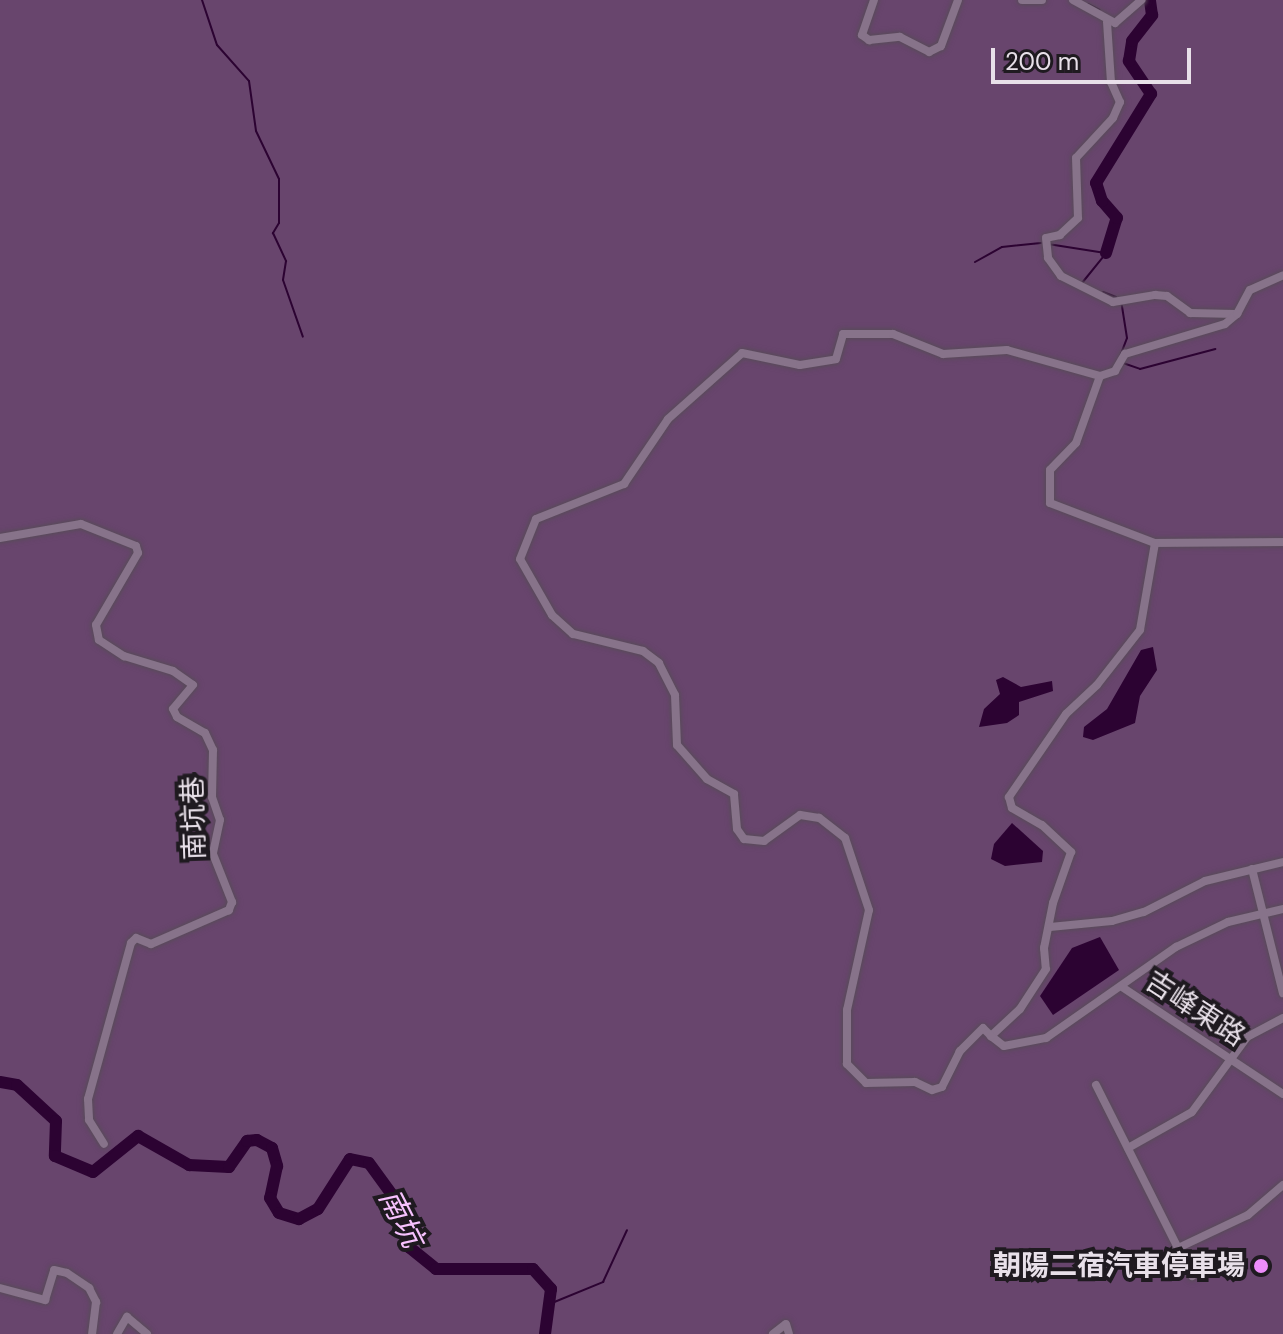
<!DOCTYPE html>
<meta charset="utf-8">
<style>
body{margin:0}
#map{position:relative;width:1283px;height:1334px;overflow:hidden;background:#3c2f3d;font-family:"DM Sans","Noto Sans TC",sans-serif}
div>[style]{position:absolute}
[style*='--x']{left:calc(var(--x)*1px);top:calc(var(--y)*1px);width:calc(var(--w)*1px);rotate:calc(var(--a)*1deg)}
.green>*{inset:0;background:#68456d}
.water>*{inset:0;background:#2c0332}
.stream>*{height:2px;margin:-1px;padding:0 1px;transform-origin:1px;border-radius:1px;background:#2c0332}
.river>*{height:12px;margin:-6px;padding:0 6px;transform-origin:6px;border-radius:6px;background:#2c0332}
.roads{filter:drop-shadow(0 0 2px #584b59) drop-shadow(0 0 2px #584b59)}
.minor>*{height:8px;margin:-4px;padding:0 4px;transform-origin:4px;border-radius:4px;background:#87738a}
.dots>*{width:22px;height:22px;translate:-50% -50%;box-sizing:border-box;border:4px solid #1f1a20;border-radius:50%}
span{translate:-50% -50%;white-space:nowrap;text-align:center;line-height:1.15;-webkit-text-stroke:8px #1f1a20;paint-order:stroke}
.street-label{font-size:28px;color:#e8e0e9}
.poi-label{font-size:28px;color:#e8e0e9;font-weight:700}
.right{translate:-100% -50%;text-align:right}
.water-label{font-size:30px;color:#f7c2fe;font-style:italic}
.scale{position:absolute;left:991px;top:48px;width:200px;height:36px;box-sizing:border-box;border:4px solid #e8e0e9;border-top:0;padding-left:10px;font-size:24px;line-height:28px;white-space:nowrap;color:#e8e0e9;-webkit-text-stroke:6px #1f1a20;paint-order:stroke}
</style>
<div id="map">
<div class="green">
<i style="clip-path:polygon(0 0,1283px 0,1283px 1334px,0 1334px)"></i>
</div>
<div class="water">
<i style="clip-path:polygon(1153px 647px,1157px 670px,1140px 696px,1135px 723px,1093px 740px,1083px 737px,1084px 727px,1107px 709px,1141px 650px)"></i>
<i style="clip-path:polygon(1003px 677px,1021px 687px,1052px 681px,1053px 691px,1019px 702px,1019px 715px,1007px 723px,979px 727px,984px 709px,1000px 694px,996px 680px)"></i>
<i style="clip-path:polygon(1012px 823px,1043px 851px,1042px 862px,1005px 866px,991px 859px,994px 844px)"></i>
<i style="clip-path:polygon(1100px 937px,1119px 970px,1053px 1015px,1040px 996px,1072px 948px)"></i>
</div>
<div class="stream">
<i style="--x:202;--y:0;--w:47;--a:71.6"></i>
<i style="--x:217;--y:45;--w:48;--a:48.4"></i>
<i style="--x:249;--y:81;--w:50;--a:82"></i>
<i style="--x:256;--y:131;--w:53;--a:64.4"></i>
<i style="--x:279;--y:179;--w:44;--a:90"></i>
<i style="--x:279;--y:223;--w:12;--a:121"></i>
<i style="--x:273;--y:233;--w:31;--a:65"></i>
<i style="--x:286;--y:261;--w:19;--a:99"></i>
<i style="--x:283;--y:280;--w:60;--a:70.7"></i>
<i style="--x:1088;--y:4;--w:13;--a:27"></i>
<i style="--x:1048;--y:244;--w:58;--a:9"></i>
<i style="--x:975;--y:262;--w:31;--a:-29"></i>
<i style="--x:1002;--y:247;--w:39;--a:-6"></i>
<i style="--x:1082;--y:283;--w:38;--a:-51"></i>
<i style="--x:1103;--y:292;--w:14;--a:21"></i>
<i style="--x:1119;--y:359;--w:22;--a:-69"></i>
<i style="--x:1127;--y:338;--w:33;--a:-99"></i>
<i style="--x:1123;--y:363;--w:18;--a:19"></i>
<i style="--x:1140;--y:369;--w:78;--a:-14.9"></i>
<i style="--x:547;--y:1305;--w:61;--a:-22.3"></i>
<i style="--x:603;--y:1282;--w:57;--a:-65.2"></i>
</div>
<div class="river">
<i style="--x:1106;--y:253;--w:37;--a:-73"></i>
<i style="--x:1117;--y:218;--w:23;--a:-131"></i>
<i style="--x:1102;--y:201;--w:19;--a:-108"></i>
<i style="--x:1096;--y:183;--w:105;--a:-58.3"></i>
<i style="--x:1151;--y:94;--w:40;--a:-124"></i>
<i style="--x:1129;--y:61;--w:20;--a:-81"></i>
<i style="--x:1132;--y:41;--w:33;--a:-52"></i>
<i style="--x:1152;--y:15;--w:15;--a:-98"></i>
<i style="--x:0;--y:1082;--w:17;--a:10"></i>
<i style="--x:17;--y:1085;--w:53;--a:42.7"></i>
<i style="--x:56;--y:1121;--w:35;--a:92"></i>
<i style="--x:55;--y:1156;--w:41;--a:22.8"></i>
<i style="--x:93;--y:1172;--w:58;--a:-38.7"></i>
<i style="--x:138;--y:1136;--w:59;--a:29.6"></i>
<i style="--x:189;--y:1165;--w:40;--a:2.9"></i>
<i style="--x:229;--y:1167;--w:32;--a:-55"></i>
<i style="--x:247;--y:1141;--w:10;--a:-6"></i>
<i style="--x:257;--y:1140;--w:17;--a:28"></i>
<i style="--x:272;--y:1148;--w:19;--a:74"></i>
<i style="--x:277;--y:1166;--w:33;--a:102"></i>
<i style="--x:270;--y:1198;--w:17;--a:59"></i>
<i style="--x:279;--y:1213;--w:21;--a:17"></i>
<i style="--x:299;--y:1219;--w:21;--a:-28"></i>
<i style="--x:318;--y:1209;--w:59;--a:-57.4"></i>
<i style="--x:350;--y:1159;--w:19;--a:12"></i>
<i style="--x:369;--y:1163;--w:39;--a:54"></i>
<i style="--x:392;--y:1195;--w:55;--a:71.9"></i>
<i style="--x:409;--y:1247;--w:35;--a:39"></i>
<i style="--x:436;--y:1269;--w:97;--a:0"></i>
<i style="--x:533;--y:1269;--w:27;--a:48"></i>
<i style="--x:551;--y:1289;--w:45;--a:97.6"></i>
</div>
<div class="roads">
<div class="minor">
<i style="--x:874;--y:0;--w:37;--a:109"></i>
<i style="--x:862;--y:35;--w:9;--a:36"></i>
<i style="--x:869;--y:40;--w:31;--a:-6"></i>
<i style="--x:900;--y:37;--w:33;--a:27"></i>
<i style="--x:929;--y:52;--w:13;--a:-27"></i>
<i style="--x:941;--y:46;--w:49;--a:-69.7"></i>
<i style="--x:1022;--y:0;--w:20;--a:0"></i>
<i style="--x:1073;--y:0;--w:48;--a:28.7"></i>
<i style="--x:1115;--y:23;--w:35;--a:-41"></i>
<i style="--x:1107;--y:22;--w:60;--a:86.2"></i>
<i style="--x:1111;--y:82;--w:22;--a:66"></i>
<i style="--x:1120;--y:102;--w:17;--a:114"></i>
<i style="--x:1113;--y:118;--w:54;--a:132.8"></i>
<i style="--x:1076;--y:158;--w:60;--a:88.1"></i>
<i style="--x:1078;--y:218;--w:25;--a:137"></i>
<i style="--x:1060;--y:235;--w:14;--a:168"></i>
<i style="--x:1046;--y:238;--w:20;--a:84"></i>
<i style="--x:1048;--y:258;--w:22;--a:54"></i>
<i style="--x:1061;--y:276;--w:58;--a:26.6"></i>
<i style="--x:1113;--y:302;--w:43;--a:-9.5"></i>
<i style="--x:1155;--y:295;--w:12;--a:5"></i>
<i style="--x:1167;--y:296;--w:29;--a:36"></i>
<i style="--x:1190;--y:313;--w:46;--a:1.2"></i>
<i style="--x:1100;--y:376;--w:71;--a:109.7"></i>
<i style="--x:1076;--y:443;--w:37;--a:134"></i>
<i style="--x:1050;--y:470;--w:33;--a:90"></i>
<i style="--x:1050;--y:503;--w:112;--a:20.9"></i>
<i style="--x:1155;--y:543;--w:128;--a:-0.4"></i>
<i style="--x:0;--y:538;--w:82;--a:-9.8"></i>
<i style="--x:81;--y:524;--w:59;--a:21.8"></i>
<i style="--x:136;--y:546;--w:7;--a:74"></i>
<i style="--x:138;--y:553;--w:83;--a:120.3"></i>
<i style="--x:96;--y:625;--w:15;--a:79"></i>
<i style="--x:99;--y:640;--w:30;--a:33"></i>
<i style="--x:124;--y:656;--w:51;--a:17"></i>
<i style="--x:173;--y:671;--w:24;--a:35"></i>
<i style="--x:193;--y:685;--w:31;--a:130"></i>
<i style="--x:173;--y:709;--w:9;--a:63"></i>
<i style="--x:177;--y:717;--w:32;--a:30"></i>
<i style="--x:205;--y:733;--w:19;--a:65"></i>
<i style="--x:213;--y:750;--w:47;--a:91.2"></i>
<i style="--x:212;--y:797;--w:24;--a:71"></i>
<i style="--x:220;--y:820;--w:35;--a:102"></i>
<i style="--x:213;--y:854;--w:52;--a:68.4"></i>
<i style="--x:232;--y:902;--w:9;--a:111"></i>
<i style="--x:229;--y:910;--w:85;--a:156.4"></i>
<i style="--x:151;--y:944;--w:16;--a:-158"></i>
<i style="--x:136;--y:938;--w:7;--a:135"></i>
<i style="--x:131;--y:943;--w:162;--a:105.4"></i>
<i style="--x:88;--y:1099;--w:21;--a:87"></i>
<i style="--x:89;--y:1120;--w:28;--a:58"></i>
<i style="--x:1155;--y:543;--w:88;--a:99.8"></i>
<i style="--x:1140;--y:630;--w:70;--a:128"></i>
<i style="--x:1097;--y:685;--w:42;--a:136.9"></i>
<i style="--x:1066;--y:714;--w:101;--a:124.5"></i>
<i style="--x:1009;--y:797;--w:11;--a:75"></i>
<i style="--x:1012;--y:808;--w:34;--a:30"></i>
<i style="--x:1042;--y:825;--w:40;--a:43"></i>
<i style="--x:1071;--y:852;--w:54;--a:109.4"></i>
<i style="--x:1053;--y:903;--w:46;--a:101.3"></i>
<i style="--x:1044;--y:948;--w:21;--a:85"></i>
<i style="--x:1046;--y:969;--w:48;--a:123"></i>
<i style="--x:1020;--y:1009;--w:40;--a:137"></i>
<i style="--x:991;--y:1036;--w:16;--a:38"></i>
<i style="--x:1004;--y:1046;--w:43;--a:-10.8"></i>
<i style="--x:1046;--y:1038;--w:159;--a:-35"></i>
<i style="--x:1176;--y:947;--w:58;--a:-25.7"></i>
<i style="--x:1228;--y:922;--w:57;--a:-13.3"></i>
<i style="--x:1252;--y:869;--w:128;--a:76"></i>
<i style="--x:1050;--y:927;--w:62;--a:-5.5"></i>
<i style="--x:1112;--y:921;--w:33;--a:-16"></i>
<i style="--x:1144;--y:912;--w:68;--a:-26.9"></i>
<i style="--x:1205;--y:881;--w:80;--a:-13.7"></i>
<i style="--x:1122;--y:987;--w:193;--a:33.6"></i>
<i style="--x:991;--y:1036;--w:11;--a:-135"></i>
<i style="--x:983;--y:1028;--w:33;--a:135"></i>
<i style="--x:960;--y:1051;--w:40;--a:116.6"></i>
<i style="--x:942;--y:1087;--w:10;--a:163"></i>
<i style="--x:932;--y:1090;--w:19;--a:-155"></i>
<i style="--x:915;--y:1082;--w:49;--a:178.8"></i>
<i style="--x:866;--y:1083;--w:27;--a:-135"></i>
<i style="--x:847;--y:1064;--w:54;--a:-90"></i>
<i style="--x:847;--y:1010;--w:102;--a:-77.6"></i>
<i style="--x:869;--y:910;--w:76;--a:-108.4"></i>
<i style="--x:845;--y:838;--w:33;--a:-142"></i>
<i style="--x:819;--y:818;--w:19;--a:-171"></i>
<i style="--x:800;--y:815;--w:44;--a:144.2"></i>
<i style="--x:764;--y:841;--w:20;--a:-174"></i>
<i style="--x:744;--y:839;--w:12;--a:-125"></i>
<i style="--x:737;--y:829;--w:35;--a:-95"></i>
<i style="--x:734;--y:794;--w:31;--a:-151"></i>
<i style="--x:707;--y:779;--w:45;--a:-131.4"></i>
<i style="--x:677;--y:745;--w:50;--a:-92.3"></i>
<i style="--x:675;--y:695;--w:36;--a:-117"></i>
<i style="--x:659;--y:663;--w:20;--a:-143"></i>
<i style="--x:643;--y:651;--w:72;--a:-166.3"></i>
<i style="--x:573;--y:634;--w:28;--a:-138"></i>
<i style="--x:552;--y:615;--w:64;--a:-119.7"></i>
<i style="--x:520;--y:559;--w:43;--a:-68.2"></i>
<i style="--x:536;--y:519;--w:95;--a:-21.7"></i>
<i style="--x:624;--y:484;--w:78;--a:-55.9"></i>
<i style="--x:668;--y:419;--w:99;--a:-41.7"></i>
<i style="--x:742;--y:353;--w:59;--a:11.7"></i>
<i style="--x:800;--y:365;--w:36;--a:-9"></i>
<i style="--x:836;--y:359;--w:26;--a:-74"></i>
<i style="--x:843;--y:334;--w:50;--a:0"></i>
<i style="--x:893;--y:334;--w:54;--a:21.8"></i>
<i style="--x:943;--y:354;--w:64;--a:-3.6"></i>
<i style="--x:1007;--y:350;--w:97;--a:15.6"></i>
<i style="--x:1100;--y:376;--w:16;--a:-18"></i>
<i style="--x:1115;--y:371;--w:20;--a:-60"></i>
<i style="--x:1125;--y:354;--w:104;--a:-16.7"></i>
<i style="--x:1225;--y:324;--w:16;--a:-40"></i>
<i style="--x:1237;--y:314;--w:27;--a:-62"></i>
<i style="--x:1250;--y:290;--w:36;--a:-24"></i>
<i style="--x:1096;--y:1085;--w:214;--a:63.3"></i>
<i style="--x:1128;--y:1148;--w:73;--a:-29.4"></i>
<i style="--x:1192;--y:1112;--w:93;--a:-53.7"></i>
<i style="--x:1247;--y:1037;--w:41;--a:-27.8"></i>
<i style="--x:1178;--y:1248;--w:77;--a:-25.2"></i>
<i style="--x:1248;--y:1215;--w:46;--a:-40.6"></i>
<i style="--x:0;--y:1288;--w:47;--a:14.9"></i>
<i style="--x:45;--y:1300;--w:31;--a:-73"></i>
<i style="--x:54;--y:1270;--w:13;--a:13"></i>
<i style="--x:67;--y:1273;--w:27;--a:34"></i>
<i style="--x:89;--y:1288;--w:16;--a:63"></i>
<i style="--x:96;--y:1302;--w:32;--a:97"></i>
<i style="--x:117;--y:1334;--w:20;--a:-60"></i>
<i style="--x:127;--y:1317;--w:26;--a:40"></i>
<i style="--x:773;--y:1334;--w:16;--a:-38"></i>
<i style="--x:786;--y:1324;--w:10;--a:73"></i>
</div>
</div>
<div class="dots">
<i style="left:1261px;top:1266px;background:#ed8cfa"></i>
</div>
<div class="street-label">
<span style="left:194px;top:818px;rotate:-92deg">南坑巷</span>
<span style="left:1195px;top:1009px;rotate:33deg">吉峰東路</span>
</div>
<div class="poi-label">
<span class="right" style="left:1245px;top:1266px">朝陽二宿汽車停車場</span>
</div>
<div class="water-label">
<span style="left:401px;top:1218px;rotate:63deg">南坑</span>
</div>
<div class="scale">200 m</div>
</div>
